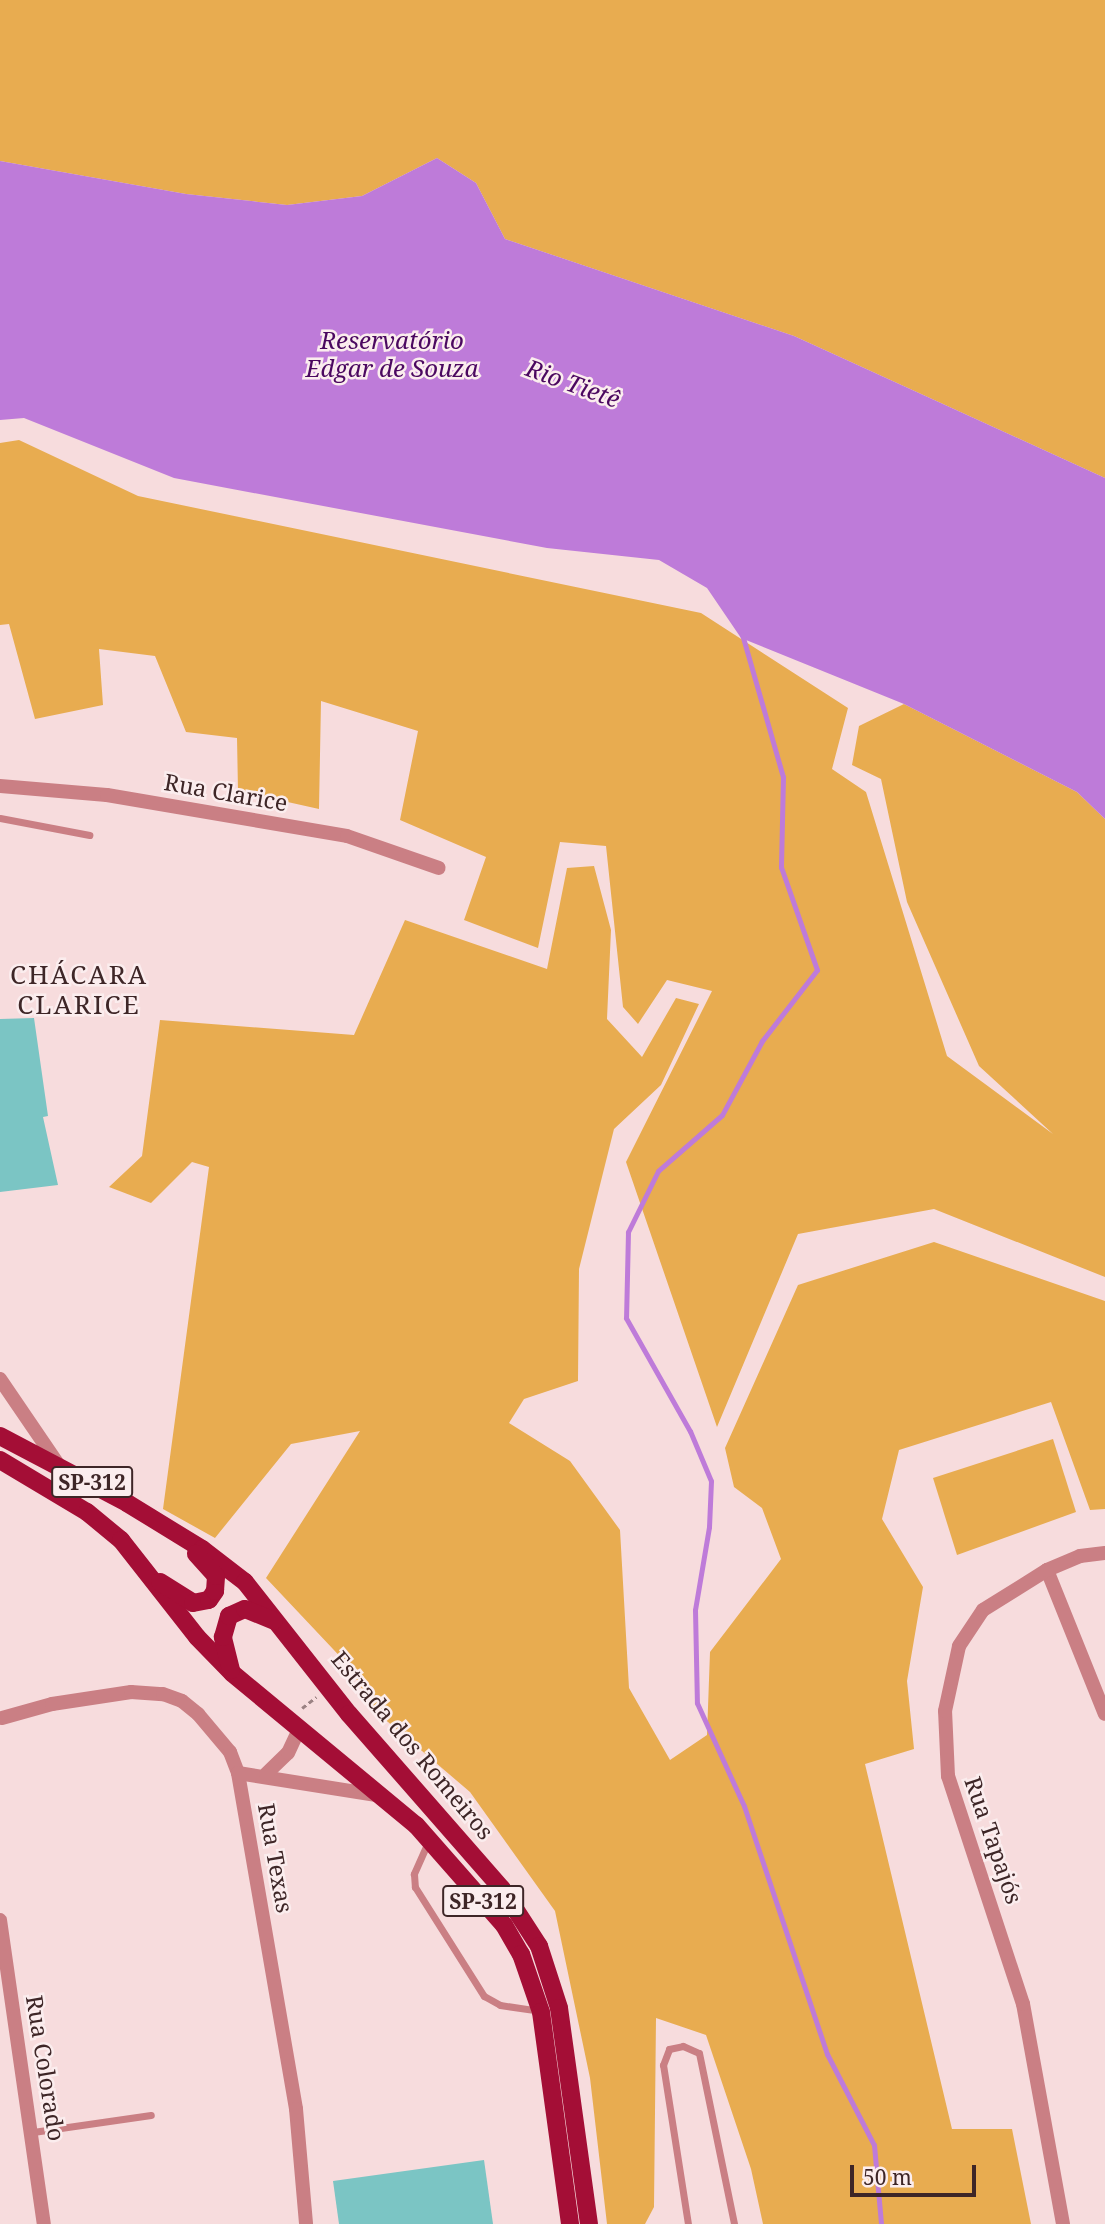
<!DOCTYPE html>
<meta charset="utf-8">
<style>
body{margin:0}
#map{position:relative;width:1105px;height:2224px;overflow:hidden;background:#f7dcdd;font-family:"Noto Serif",serif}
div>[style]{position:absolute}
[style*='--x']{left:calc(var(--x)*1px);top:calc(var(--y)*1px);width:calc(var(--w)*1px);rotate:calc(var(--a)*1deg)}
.green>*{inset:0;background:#e8ac50}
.water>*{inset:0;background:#be7bd9}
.stream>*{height:5px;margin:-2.5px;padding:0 2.5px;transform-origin:2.5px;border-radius:2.5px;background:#be7bd9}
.building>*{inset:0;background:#7bc5c4}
.path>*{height:2.5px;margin-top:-1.25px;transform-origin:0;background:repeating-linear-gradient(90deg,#9b8283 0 5px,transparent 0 8.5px)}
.lane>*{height:7px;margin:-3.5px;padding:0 3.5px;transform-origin:3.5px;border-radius:3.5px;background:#ca7f84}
.street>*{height:14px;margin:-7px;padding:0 7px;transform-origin:7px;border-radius:7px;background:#ca7f84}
.primary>*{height:18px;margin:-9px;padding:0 9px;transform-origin:9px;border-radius:9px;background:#a40e36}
span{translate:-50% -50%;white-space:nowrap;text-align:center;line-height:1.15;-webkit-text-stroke:5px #fbedee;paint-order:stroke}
.shield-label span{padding:2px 5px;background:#fbedee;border:2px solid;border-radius:5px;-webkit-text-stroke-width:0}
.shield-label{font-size:21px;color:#3e2627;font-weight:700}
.street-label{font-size:23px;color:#3e2627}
.water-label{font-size:24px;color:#4b0860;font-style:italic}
.quarter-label{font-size:26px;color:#3e2627;letter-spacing:2px}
.scale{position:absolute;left:850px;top:2165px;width:126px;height:32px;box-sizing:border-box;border:4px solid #3e2627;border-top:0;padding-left:9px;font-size:21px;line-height:24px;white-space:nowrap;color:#3e2627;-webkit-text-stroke:5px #fbedee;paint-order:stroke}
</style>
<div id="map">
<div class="green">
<i style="clip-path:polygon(0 0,1105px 0,1105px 478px,794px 336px,505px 239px,476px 183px,437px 158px,362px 196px,287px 205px,186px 194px,0 161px)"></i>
<i style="clip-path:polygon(19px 440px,138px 496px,701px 613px,848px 708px,832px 769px,866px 792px,947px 1056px,1053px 1134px,979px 1066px,907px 902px,881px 779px,852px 765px,859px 726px,904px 704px,1077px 792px,1105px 819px,1105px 1277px,934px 1209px,798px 1234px,717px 1427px,626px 1162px,712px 991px,667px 980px,638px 1024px,623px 1007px,606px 846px,560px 842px,538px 948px,464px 920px,486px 857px,400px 820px,418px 731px,321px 701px,319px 809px,238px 791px,237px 738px,186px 732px,155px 656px,99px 649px,103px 705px,35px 719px,9px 624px,0 625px,0 443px)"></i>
<i style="clip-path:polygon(594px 866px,611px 930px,607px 1019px,642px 1057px,676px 998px,699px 1004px,661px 1085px,614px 1129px,579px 1269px,578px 1381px,524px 1399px,509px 1423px,570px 1461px,620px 1530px,629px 1688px,670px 1760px,707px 1735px,710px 1652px,781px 1559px,762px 1508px,734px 1487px,725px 1448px,798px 1285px,934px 1242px,1105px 1301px,1105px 1509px,1090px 1510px,1051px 1402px,899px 1450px,882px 1519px,923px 1587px,907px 1681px,914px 1749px,865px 1764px,952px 2129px,1012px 2129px,1031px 2224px,763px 2224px,751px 2169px,706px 2035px,656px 2018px,654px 2207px,645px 2224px,607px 2224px,590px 2078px,555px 1911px,470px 1792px,374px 1710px,349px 1666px,266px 1578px,360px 1431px,291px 1444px,215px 1538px,163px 1509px,209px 1167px,192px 1162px,151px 1203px,109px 1187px,142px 1156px,160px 1020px,354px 1035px,405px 920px,547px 969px,567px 868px)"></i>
<i style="clip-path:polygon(1053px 1439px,1076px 1512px,957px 1555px,933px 1478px)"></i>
</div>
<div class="water">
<i style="clip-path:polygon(437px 158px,476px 183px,505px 239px,794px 336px,1105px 478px,1105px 819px,1077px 792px,904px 704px,741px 638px,707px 588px,659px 560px,547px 548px,174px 478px,24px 418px,0 420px,0 161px,186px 194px,287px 205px,362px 196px)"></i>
</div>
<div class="stream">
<i style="--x:742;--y:634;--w:149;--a:74"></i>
<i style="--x:783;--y:777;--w:90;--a:91.3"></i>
<i style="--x:781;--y:867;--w:109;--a:70.7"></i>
<i style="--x:817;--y:970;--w:90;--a:127.8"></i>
<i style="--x:762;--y:1041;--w:84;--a:118.4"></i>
<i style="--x:722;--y:1115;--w:85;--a:138.8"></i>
<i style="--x:658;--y:1171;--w:68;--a:116.2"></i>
<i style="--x:628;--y:1232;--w:86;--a:91.3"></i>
<i style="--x:626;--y:1318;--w:130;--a:60.5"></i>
<i style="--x:690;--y:1431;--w:54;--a:67.2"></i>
<i style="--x:711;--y:1481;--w:46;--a:92.5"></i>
<i style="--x:709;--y:1527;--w:84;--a:99.6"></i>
<i style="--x:695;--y:1610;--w:93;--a:88.8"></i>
<i style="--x:697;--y:1703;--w:113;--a:65.5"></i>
<i style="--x:744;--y:1806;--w:262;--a:71.5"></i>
<i style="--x:827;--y:2054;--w:102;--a:62.7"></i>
<i style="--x:874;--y:2145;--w:79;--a:84.9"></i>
</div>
<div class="building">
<i style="clip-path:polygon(34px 1018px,48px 1116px,43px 1117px,58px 1185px,0 1192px,0 1019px)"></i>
<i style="clip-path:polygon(484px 2160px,493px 2224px,339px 2224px,333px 2181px)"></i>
</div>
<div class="path">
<i style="--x:302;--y:1708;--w:18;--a:-38"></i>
</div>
<div class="lane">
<i style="--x:0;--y:818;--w:91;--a:10.8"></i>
<i style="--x:428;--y:1842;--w:35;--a:114"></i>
<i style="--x:414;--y:1874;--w:13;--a:86"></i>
<i style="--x:415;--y:1887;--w:129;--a:57.7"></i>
<i style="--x:484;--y:1996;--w:18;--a:29"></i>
<i style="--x:500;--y:2005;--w:40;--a:8.5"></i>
<i style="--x:33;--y:2132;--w:119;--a:-8.2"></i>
<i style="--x:688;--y:2224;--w:161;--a:-98.9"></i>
<i style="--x:663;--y:2065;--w:17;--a:-69"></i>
<i style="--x:669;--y:2049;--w:14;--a:-12"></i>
<i style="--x:683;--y:2046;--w:17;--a:24"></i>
<i style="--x:699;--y:2053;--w:175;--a:78.4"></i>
</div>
<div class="street">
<i style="--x:0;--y:786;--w:107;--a:4.8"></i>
<i style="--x:107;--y:795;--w:243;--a:9.7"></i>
<i style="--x:347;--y:836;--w:97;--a:19.2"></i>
<i style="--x:0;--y:1379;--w:103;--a:55.7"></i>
<i style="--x:1047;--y:1570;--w:155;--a:68.1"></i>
<i style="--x:2;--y:1718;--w:52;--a:-15.6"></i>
<i style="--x:52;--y:1704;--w:80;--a:-8.6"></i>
<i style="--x:131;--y:1692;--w:32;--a:4"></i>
<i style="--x:163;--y:1694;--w:20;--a:20"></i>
<i style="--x:182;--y:1701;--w:21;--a:39"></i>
<i style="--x:198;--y:1714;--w:50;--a:49.9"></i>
<i style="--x:230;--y:1752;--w:22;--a:69"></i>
<i style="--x:238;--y:1773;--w:341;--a:80.2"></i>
<i style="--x:296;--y:2109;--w:115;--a:85"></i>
<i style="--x:238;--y:1773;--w:145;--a:9.1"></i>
<i style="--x:266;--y:1774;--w:30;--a:-44"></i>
<i style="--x:288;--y:1753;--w:23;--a:-65"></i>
<i style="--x:0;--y:1920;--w:307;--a:81.8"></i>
<i style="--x:1063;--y:2224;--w:224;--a:-100.3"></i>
<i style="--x:1023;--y:2004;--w:240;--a:-108.2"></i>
<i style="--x:948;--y:1776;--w:65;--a:-92.6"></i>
<i style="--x:945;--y:1711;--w:66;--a:-77.8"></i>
<i style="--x:959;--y:1646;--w:43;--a:-56.3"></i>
<i style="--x:983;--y:1610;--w:75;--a:-32"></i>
<i style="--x:1047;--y:1570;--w:36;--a:-23"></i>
<i style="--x:1080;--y:1556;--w:25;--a:-7"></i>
</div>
<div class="primary">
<i style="--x:0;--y:1436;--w:144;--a:27.8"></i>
<i style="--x:127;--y:1503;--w:88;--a:31.5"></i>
<i style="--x:202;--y:1549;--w:54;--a:37.5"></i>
<i style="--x:245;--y:1582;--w:168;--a:51.8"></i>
<i style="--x:349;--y:1714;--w:232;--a:48.8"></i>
<i style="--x:502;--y:1889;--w:68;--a:57"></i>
<i style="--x:539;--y:1946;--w:65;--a:72.1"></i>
<i style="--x:559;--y:2008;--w:218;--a:82.1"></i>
<i style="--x:0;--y:1460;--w:101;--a:30.9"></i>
<i style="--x:87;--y:1512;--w:44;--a:39.5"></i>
<i style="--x:121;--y:1540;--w:123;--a:51.9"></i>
<i style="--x:197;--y:1637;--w:50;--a:45.8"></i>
<i style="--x:232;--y:1673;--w:239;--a:39.6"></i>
<i style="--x:416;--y:1825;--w:133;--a:48.7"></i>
<i style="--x:504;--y:1925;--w:34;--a:60"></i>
<i style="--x:521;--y:1954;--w:61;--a:71"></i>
<i style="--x:541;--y:2012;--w:214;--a:82.2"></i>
<i style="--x:160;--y:1582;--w:39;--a:32"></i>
<i style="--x:193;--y:1603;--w:16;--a:-11"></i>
<i style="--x:209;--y:1600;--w:11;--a:-56"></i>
<i style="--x:215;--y:1591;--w:15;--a:-86"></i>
<i style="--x:216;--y:1576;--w:30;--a:-132"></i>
<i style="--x:231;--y:1670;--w:34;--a:-104"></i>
<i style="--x:223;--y:1637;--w:22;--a:-74"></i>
<i style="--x:229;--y:1616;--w:17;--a:-24"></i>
<i style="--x:245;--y:1609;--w:31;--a:22"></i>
</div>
<div class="shield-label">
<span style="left:92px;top:1482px">SP-312</span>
<span style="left:483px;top:1901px">SP-312</span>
</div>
<div class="street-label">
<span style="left:226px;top:792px;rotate:10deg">Rua Clarice</span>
<span style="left:413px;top:1745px;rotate:50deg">Estrada dos Romeiros</span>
<span style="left:994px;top:1840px;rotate:71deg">Rua Tapajós</span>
<span style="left:276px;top:1858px;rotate:80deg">Rua Texas</span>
<span style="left:46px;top:2068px;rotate:81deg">Rua Colorado</span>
</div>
<div class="water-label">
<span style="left:392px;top:354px">Reservatório<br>Edgar de Souza</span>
<span style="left:573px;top:383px;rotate:20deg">Rio Tietê</span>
</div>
<div class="quarter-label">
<span style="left:79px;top:990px">CHÁCARA<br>CLARICE</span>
</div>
<div class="scale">50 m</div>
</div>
